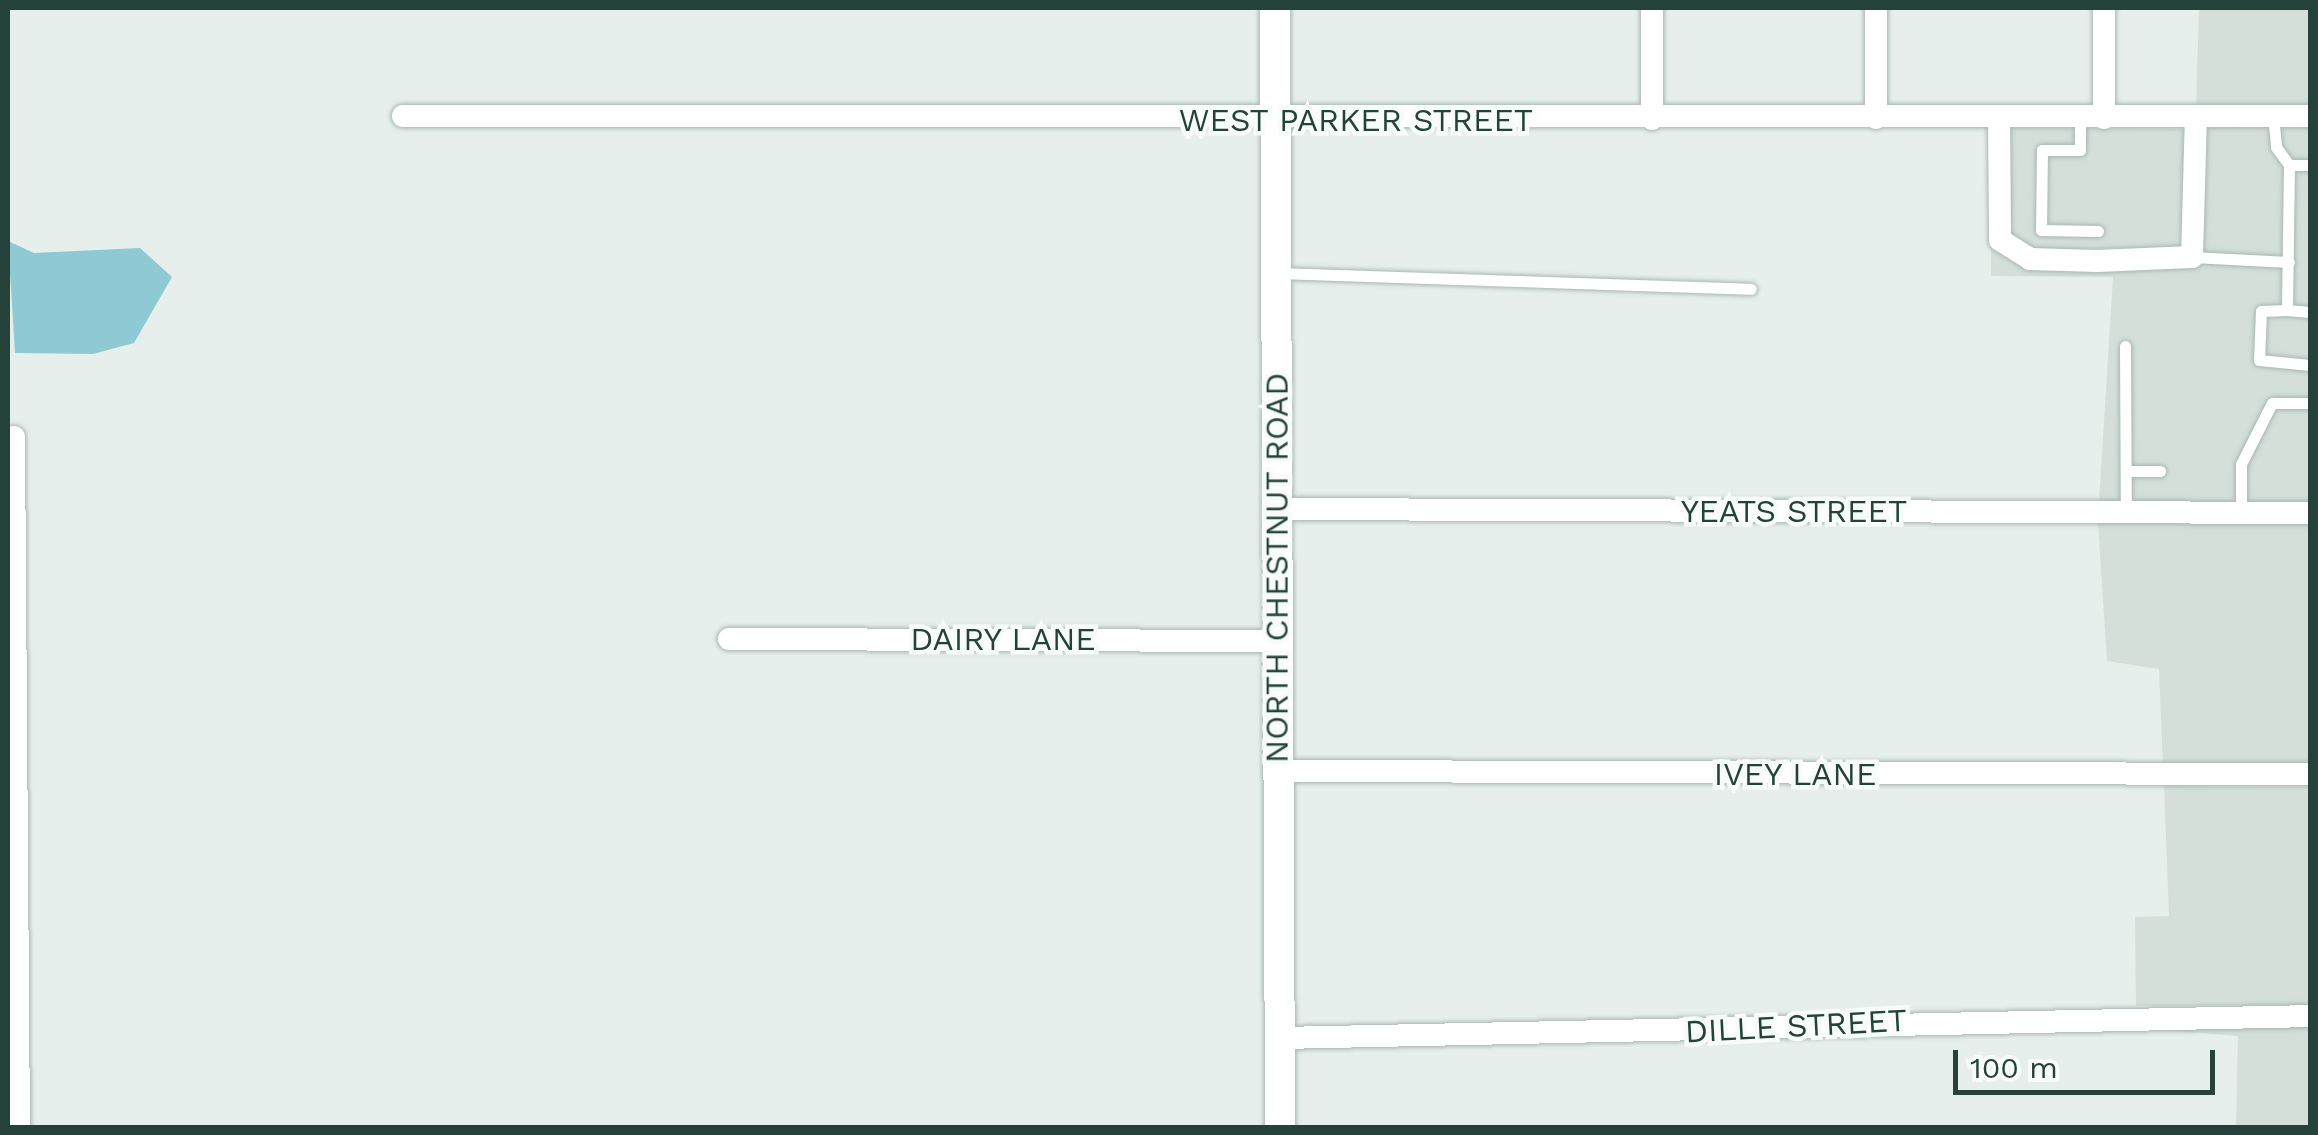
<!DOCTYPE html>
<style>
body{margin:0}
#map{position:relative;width:2318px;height:1135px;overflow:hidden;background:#e6efeb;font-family:"Work Sans",sans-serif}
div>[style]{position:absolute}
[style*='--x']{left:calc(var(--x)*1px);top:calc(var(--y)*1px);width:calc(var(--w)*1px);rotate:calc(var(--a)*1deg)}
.built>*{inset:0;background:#d4dfda}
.water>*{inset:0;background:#8ec9d4}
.roads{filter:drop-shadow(0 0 2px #a8b8b2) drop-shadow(0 0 2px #a8b8b2)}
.lane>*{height:11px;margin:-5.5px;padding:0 5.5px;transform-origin:5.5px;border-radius:5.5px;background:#fff}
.street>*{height:22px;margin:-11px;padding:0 11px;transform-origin:11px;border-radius:11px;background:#fff}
.secondary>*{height:30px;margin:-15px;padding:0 15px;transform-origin:15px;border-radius:15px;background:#fff}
span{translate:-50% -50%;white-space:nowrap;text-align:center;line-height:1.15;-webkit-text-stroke:9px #f7fbf9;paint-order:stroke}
.street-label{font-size:32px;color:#24423a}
.frame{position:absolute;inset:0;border:10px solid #24423a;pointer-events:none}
.scale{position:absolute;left:1953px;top:1050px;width:262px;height:45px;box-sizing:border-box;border:5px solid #24423a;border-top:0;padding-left:12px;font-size:30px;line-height:35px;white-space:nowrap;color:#24423a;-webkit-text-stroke:8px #f7fbf9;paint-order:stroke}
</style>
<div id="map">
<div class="built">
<i style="clip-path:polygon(2199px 8px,2308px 8px,2308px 105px,2196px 108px)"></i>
<i style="clip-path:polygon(2308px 126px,2310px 503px,2099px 502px,2113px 277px,1991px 276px,1991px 241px,2201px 258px,2206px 128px)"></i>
<i style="clip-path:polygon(2007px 128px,2188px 129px,2185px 247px,2032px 249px,2008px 233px)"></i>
<i style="clip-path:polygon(2098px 523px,2310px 524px,2310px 767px,2163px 766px,2159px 669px,2107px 661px)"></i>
<i style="clip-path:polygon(2164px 786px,2310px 787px,2310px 1005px,2136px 1006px,2135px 917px,2169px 916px)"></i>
<i style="clip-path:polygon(2310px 1026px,2310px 1127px,2236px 1127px,2238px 1036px,2136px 1028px)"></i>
</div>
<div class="water">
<i style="clip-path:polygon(8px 241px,34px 253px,140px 248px,172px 277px,134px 343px,93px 354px,15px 353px)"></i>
</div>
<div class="roads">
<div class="lane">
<i style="--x:2273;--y:116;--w:31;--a:84"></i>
<i style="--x:2276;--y:147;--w:22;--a:54"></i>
<i style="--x:2289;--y:165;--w:145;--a:90.8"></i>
<i style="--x:2287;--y:310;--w:23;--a:5"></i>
<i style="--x:2080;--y:118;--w:32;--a:90"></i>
<i style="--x:2080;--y:150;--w:38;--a:180"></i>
<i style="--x:2042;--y:150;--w:80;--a:90.7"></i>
<i style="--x:2041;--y:230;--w:57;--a:1"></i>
<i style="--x:2289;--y:165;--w:21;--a:0"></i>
<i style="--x:2192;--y:257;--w:97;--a:3"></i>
<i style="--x:1276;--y:273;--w:475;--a:1.9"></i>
<i style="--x:2287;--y:310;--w:26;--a:178"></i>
<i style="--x:2261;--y:311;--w:49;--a:92.3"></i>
<i style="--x:2259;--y:360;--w:51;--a:5.6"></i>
<i style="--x:2125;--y:346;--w:167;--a:89.7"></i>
<i style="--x:2126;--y:471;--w:34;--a:0"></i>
<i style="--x:2241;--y:513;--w:49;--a:-90"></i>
<i style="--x:2241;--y:464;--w:68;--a:-63.1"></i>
<i style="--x:2272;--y:403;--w:38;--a:0"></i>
</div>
<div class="street">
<i style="--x:2104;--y:8;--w:110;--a:90"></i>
<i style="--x:403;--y:116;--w:1907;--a:0"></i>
<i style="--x:1876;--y:118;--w:110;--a:-90"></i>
<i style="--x:1999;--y:118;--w:122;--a:89.5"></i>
<i style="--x:2000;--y:240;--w:36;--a:32"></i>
<i style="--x:2030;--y:259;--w:67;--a:1.7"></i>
<i style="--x:2097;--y:261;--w:95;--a:-2.4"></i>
<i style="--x:2192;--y:257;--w:139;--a:-88.4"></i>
<i style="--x:1652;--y:119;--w:111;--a:-90"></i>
<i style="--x:14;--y:437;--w:691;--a:89.59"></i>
<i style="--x:1277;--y:509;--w:1033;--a:0.22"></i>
<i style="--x:729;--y:639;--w:549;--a:0.21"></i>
<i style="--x:1279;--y:771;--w:1031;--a:0.17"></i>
<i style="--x:1281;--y:1038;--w:1029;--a:-1.22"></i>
</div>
<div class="secondary">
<i style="--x:1275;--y:8;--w:1120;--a:89.74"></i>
</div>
</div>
<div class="street-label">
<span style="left:1356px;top:120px">WEST PARKER STREET</span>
<span style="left:1794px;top:511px">YEATS STREET</span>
<span style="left:1277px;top:568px;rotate:-90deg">NORTH CHESTNUT ROAD</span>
<span style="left:1003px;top:639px">DAIRY LANE</span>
<span style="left:1795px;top:774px">IVEY LANE</span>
<span style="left:1796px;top:1026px;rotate:-3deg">DILLE STREET</span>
</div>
<div class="frame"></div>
<div class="scale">100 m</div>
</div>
